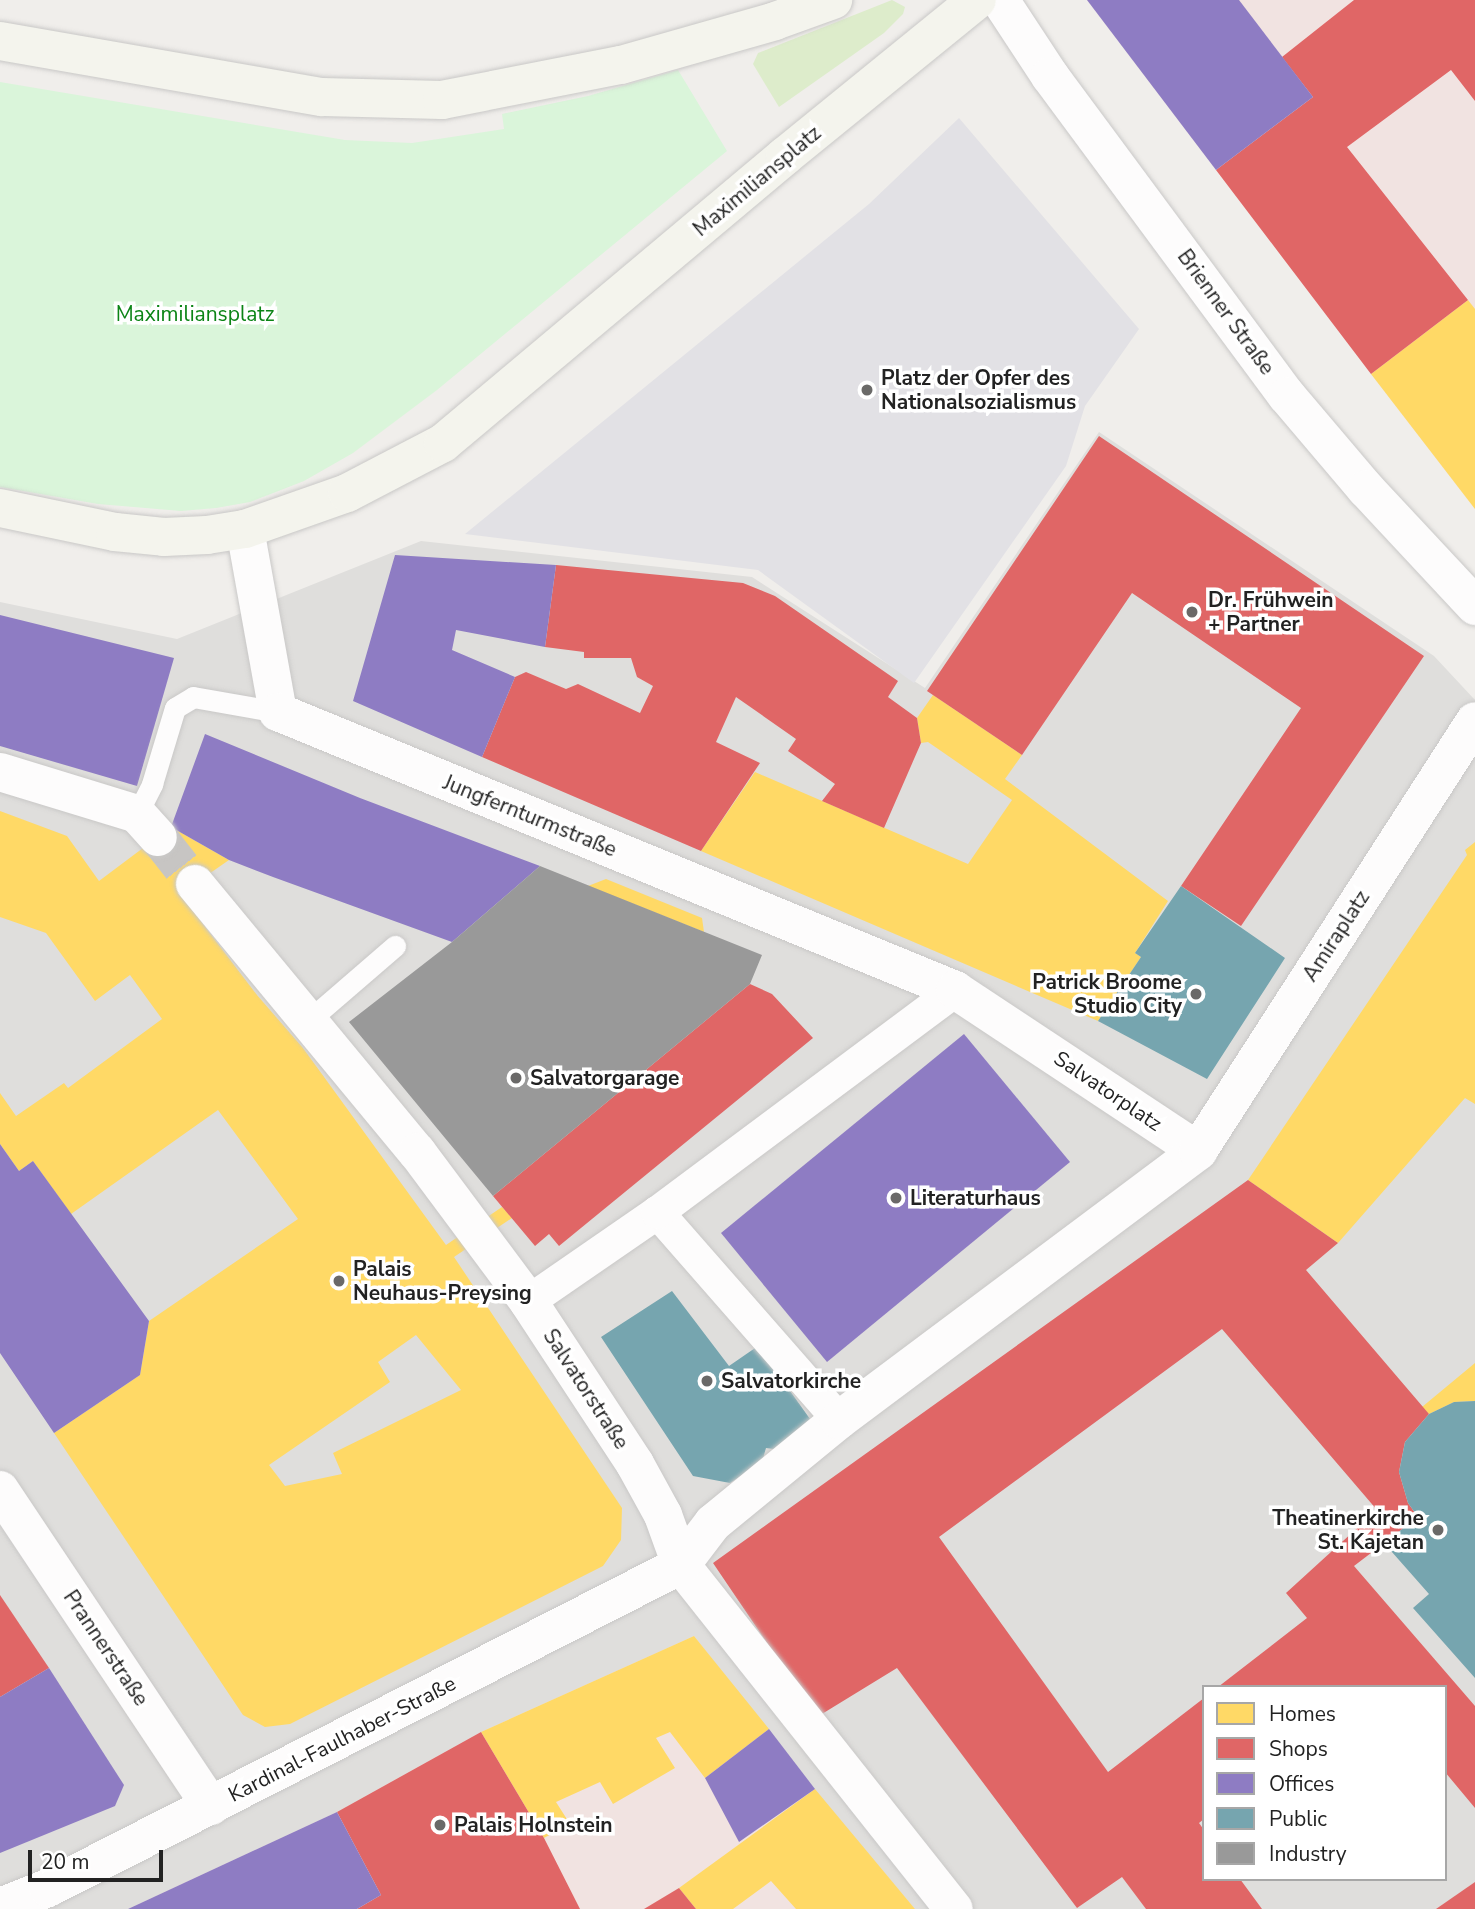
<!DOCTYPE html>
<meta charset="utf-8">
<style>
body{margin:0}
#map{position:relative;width:1475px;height:1909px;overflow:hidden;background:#f0eeeb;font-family:"Nunito Sans",sans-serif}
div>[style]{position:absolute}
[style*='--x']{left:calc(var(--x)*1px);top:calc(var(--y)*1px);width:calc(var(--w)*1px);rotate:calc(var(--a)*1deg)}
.residential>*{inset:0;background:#dfdedc}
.commercial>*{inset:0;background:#f1e3e1}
.grass>*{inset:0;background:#ddeccb}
.park>*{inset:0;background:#daf5da}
.plaza>*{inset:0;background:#e2e1e5}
.homes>*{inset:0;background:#ffd966}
.shops>*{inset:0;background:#e06666}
.offices>*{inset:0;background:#8e7cc3}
.public>*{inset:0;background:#76a5af}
.industry>*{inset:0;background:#999}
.minor-tunnel>*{height:38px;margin-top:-19px;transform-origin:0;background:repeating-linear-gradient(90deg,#c7c5c3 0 38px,transparent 0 57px)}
.roads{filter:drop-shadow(0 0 2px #c9c8c7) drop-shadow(0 0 2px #c9c8c7)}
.service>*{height:21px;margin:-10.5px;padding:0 10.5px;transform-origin:10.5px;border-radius:10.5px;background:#fdfcfc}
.pedestrian>*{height:33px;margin:-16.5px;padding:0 16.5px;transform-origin:16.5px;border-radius:16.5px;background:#fdfcfc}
.minor>*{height:38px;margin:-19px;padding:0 19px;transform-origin:19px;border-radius:19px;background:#fdfcfc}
.tertiary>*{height:38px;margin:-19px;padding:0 19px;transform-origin:19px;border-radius:19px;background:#fdfcfc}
.secondary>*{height:38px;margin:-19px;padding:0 19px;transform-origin:19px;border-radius:19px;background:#f4f4ed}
.dots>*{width:19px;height:19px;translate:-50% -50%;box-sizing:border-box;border:4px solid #fff;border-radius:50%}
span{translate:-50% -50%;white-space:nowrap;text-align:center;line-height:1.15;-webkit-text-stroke:7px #fff;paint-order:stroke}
.street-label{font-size:21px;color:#222}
.park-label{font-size:21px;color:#0c8416}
.poi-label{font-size:21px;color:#222;font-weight:700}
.left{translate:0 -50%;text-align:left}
.right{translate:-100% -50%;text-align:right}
.legend{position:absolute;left:1202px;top:1685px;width:245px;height:196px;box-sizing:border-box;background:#fff;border:2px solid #a7a7a7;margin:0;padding:9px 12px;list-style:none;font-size:21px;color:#222}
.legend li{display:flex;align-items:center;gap:14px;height:35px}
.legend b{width:35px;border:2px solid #a7a7a7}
.scale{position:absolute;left:28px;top:1850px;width:135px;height:32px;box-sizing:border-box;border:4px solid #222;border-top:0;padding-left:9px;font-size:21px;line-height:24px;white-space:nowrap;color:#222;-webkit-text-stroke:5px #fff;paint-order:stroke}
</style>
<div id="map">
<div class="residential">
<i style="clip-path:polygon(evenodd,1099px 432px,1434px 656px,1475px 700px,1475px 1909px,0 1909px,0 602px,177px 639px,421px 541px,752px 577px,925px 688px,1099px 432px,1204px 1687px,1445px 1687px,1445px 1879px,1204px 1879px,1204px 1687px)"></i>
</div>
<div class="commercial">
<i style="clip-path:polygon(1087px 0,1475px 0,1475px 509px,1371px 374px)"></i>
<i style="clip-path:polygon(694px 1636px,834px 1814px,915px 1909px,128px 1909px,337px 1812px,481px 1732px)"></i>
</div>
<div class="grass">
<i style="clip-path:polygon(892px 0,905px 7px,903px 14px,884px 33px,779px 107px,753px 64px,758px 53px)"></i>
</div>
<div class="park">
<i style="clip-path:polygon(678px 70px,727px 151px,437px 390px,353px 453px,304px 481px,250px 502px,216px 508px,181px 511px,98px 504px,0 487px,0 82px,345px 140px,412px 143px,504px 129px,502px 114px,588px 96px)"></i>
</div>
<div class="plaza">
<i style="clip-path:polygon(959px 118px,1139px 329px,1085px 406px,1066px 466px,914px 683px,758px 570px,465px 534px,869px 204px)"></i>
</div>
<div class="homes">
<i style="clip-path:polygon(1468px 300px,1475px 309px,1475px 509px,1371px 374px)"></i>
<i style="clip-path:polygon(933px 695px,1022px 755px,1005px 779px,1168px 901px,1135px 953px,1141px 957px,1098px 1021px,701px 851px,755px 772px,968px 864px,1012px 800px,928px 742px,921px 743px,917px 718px)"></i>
<i style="clip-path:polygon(evenodd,0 811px,67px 836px,99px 881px,171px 827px,229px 860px,180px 894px,257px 995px,303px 1048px,446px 1245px,502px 1207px,512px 1218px,454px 1257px,622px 1508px,621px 1540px,603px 1566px,290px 1724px,265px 1727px,243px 1715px,54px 1433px,140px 1375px,149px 1321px,298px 1219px,218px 1110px,71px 1214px,33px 1161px,19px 1171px,0 1144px,0 1093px,16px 1116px,64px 1083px,68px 1088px,162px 1019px,130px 975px,95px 1001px,46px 933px,0 917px,0 811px,416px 1335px,461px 1390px,333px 1453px,342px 1474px,285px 1486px,269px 1465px,390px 1382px,378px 1362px,416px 1335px)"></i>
<i style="clip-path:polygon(1475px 842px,1475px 1104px,1465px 1098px,1338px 1243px,1248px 1180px,1467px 855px,1465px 850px)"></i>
<i style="clip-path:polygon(606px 879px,702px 918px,704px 932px,588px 886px)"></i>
<i style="clip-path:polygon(1475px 1363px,1475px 1401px,1454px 1402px,1429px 1414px,1422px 1407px)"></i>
<i style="clip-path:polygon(694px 1636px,769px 1729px,705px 1778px,670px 1732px,656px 1738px,675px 1768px,613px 1804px,600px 1782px,556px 1802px,570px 1824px,544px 1838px,481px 1732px)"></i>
<i style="clip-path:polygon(815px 1789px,915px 1909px,796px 1909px,771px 1881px,733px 1909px,696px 1909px,679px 1888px)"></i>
</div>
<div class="shops">
<i style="clip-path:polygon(1354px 0,1475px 0,1475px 101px,1451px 70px,1347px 147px,1468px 300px,1371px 374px,1216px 170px,1313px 97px,1282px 57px)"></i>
<i style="clip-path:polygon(1099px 436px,1424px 656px,1241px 926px,1181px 886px,1301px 708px,1132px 593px,1022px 755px,927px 691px)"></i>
<i style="clip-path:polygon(556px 565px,743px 583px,775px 596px,898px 681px,888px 697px,917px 718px,921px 743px,884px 828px,822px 801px,835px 784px,788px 751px,796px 739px,736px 697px,716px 742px,760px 763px,701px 851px,482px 757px,515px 677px,526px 672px,566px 689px,578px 684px,640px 713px,653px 686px,637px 677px,631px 658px,584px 658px,584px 652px,545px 647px)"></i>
<i style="clip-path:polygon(750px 984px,772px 994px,813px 1038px,559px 1246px,549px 1234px,535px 1246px,493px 1196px)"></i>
<i style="clip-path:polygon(1248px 1180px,1338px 1243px,1306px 1270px,1429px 1414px,1405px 1442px,1399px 1472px,1408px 1503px,1418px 1517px,1354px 1566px,1475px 1706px,1475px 1808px,1445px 1772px,1445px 1687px,1218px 1687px,1307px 1618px,1286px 1593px,1377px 1510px,1222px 1329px,939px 1537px,1108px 1772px,1204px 1698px,1204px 1819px,1199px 1823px,1204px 1830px,1204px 1879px,1240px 1879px,1262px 1909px,1146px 1909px,1122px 1877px,1077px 1908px,897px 1668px,817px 1717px,713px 1563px)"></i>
<i style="clip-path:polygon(0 1595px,49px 1668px,0 1697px)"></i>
<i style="clip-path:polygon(481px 1732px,544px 1838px,580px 1909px,357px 1909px,381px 1895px,337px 1812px)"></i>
<i style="clip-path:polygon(1475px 1882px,1475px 1909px,1436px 1909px)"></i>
<i style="clip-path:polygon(679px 1888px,696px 1909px,644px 1909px)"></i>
</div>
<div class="offices">
<i style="clip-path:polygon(1087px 0,1239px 0,1313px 97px,1216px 170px)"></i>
<i style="clip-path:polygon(395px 555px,556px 565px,545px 647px,456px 630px,452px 650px,515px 677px,482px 757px,353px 701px)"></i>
<i style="clip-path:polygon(0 615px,174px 658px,137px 786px,0 746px)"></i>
<i style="clip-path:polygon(205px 734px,360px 798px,540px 866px,452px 942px,273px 877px,229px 860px,171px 827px)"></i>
<i style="clip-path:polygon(964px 1034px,1070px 1162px,827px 1362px,721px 1233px)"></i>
<i style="clip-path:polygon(0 1144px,19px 1171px,33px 1161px,149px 1321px,140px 1375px,54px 1433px,0 1353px)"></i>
<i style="clip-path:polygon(49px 1668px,124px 1785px,115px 1806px,0 1853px,0 1697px)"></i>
<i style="clip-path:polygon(769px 1729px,815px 1789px,739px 1842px,705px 1778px)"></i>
<i style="clip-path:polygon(337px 1812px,381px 1895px,357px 1909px,128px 1909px)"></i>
</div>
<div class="public">
<i style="clip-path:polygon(1181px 886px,1285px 958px,1207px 1079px,1098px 1021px,1141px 957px,1135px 953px)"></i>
<i style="clip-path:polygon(672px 1291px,729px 1366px,758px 1346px,815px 1426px,781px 1450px,766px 1448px,762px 1462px,730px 1483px,693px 1476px,601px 1337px)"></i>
<i style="clip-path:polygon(1475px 1401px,1475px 1678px,1413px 1608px,1429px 1594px,1384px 1543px,1418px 1517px,1408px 1503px,1399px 1472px,1405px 1442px,1429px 1414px,1454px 1402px)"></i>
</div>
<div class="industry">
<i style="clip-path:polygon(540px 866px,762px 955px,750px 984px,493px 1196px,349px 1022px,452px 942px)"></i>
</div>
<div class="minor-tunnel">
<i style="--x:158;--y:837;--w:60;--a:51.8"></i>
</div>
<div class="roads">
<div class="service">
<i style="--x:137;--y:814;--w:34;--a:-63"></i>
<i style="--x:152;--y:784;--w:79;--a:-73.2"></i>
<i style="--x:175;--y:708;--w:21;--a:-31"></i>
<i style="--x:193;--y:697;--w:86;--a:10"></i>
<i style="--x:308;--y:1021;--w:115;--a:-40.8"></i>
</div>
<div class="pedestrian">
<i style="--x:657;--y:1212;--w:276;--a:48.8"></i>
<i style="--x:528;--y:1301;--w:157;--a:-34.6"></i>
<i style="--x:657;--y:1212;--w:372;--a:-36.7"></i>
</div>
<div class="minor">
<i style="--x:245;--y:529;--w:186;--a:79.8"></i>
<i style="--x:278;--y:712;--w:732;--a:22.32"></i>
<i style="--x:955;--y:990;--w:291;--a:33.5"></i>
<i style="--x:0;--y:772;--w:143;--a:17"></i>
<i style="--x:137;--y:814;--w:31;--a:48"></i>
<i style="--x:195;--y:884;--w:348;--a:50.4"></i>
<i style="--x:417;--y:1152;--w:186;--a:53.3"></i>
<i style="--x:528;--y:1301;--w:195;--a:56.7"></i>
<i style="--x:635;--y:1464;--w:58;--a:61.2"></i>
<i style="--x:663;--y:1515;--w:53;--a:70.2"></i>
<i style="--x:681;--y:1565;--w:439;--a:51.6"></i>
<i style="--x:0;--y:1490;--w:380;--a:56.3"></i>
<i style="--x:0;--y:1907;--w:52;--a:-21.6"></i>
<i style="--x:48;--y:1888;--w:711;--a:-27.03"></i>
<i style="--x:681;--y:1565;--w:53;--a:-52.7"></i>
<i style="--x:713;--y:1523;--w:163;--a:-39.3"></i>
<i style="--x:839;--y:1420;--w:449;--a:-36.8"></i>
<i style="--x:1198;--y:1151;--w:511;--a:-57.21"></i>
</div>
<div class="tertiary">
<i style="--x:1000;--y:0;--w:91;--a:56.7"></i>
<i style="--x:1050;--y:76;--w:398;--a:53.5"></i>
<i style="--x:1287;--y:396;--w:122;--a:49.7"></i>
<i style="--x:1366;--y:489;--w:160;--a:47"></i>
</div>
<div class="secondary">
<i style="--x:0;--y:41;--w:327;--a:9.9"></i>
<i style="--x:322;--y:97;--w:120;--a:1.4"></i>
<i style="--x:442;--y:100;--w:182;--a:-11.1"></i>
<i style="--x:621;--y:65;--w:160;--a:-15.9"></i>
<i style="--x:775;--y:21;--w:62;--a:-19.9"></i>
<i style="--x:0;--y:508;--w:117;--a:11.8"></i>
<i style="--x:115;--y:532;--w:49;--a:5.8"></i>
<i style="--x:164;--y:537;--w:43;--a:-2.7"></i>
<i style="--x:207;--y:535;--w:38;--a:-9"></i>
<i style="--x:245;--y:529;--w:108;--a:-19.4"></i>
<i style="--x:347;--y:493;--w:108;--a:-27.5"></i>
<i style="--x:443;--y:443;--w:446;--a:-40"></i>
<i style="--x:785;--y:156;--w:247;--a:-39.1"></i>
</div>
</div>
<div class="dots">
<i style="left:867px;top:390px;background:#6a6968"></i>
<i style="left:1192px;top:612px;background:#6a6968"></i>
<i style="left:1196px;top:994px;background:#6a6968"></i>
<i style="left:516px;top:1078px;background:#6a6968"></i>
<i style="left:896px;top:1198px;background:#6a6968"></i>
<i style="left:339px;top:1281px;background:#6a6968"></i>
<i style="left:707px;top:1381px;background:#6a6968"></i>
<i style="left:1438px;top:1530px;background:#6a6968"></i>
<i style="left:440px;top:1825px;background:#6a6968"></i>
</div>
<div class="street-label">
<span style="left:757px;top:181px;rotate:-40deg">Maximiliansplatz</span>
<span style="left:1226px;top:312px;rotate:54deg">Brienner Straße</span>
<span style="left:530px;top:816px;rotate:22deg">Jungfernturmstraße</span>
<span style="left:1336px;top:936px;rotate:-57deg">Amiraplatz</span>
<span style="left:1108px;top:1091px;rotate:34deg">Salvatorplatz</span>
<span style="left:586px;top:1389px;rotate:57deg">Salvatorstraße</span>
<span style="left:106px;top:1648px;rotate:56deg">Prannerstraße</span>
<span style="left:342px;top:1739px;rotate:-27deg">Kardinal-Faulhaber-Straße</span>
</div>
<div class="park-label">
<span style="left:195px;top:314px">Maximiliansplatz</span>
</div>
<div class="poi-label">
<span class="left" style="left:881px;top:390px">Platz der Opfer des<br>Nationalsozialismus</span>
<span class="left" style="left:1208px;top:612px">Dr. Frühwein<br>+ Partner</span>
<span class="right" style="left:1182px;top:994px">Patrick Broome<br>Studio City</span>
<span class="left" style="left:530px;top:1078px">Salvatorgarage</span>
<span class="left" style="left:910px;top:1198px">Literaturhaus</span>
<span class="left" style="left:353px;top:1281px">Palais<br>Neuhaus-Preysing</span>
<span class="left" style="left:721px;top:1381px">Salvatorkirche</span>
<span class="right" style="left:1424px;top:1530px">Theatinerkirche<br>St. Kajetan</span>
<span class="left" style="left:454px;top:1825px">Palais Holnstein</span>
</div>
<ul class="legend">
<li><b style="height:19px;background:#ffd966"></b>Homes</li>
<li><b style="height:19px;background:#e06666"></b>Shops</li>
<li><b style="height:19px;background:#8e7cc3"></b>Offices</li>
<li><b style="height:19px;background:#76a5af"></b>Public</li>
<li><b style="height:19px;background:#999"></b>Industry</li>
</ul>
<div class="scale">20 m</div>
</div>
